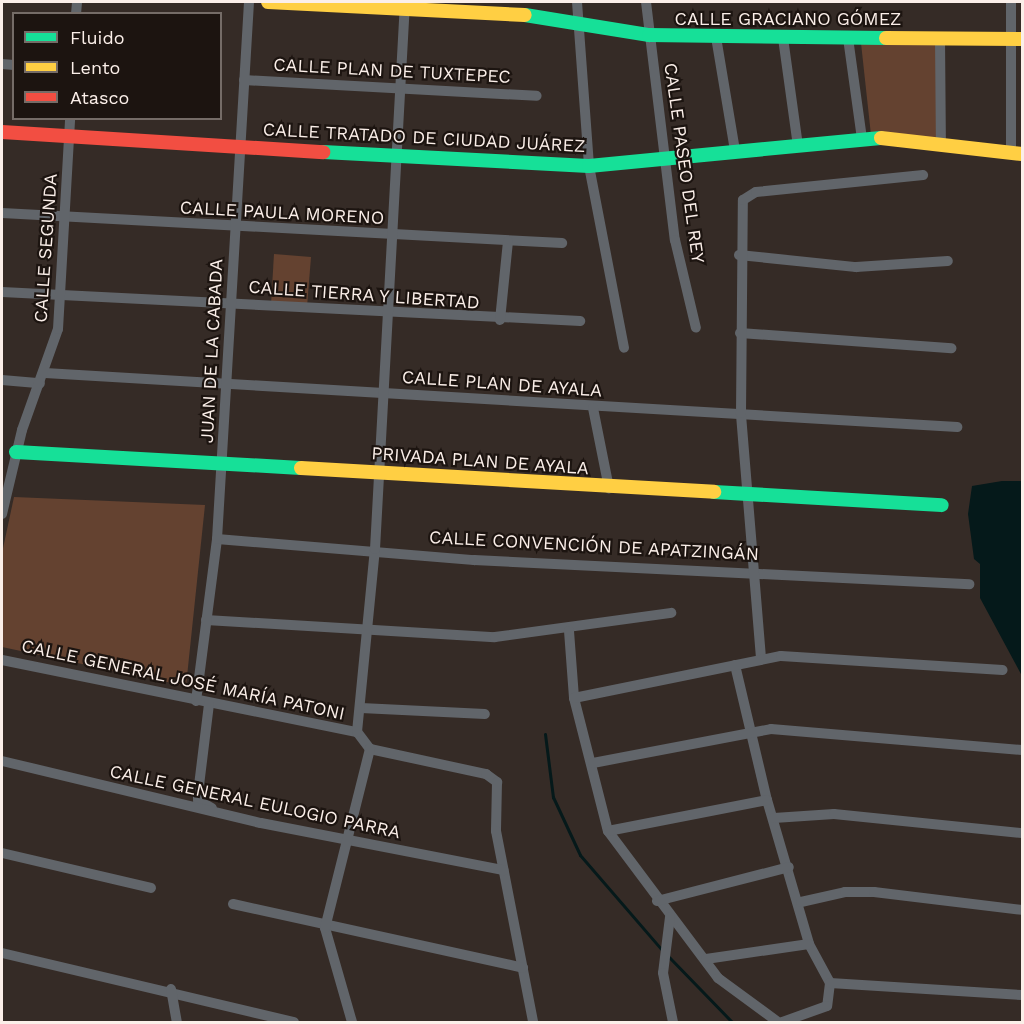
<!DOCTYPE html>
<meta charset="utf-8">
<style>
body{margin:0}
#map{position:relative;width:1024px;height:1024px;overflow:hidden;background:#352b26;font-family:"Work Sans",sans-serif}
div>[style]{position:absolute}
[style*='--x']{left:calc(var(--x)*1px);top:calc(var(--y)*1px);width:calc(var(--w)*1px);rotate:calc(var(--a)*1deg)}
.green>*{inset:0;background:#644230}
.water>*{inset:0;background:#05191a}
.stream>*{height:3px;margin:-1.5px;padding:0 1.5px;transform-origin:1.5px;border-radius:1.5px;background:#05191a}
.street>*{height:10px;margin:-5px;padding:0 5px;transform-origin:5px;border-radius:5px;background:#61656a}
.fast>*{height:14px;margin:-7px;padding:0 7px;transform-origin:7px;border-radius:7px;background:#16e098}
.slow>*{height:14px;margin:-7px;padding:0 7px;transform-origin:7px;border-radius:7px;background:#ffcf43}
.jam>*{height:14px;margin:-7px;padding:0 7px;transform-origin:7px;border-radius:7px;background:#f24e42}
span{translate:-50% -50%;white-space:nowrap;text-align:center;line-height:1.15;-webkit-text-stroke:4.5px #1c1410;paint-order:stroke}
.street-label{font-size:18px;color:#fbefe9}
.frame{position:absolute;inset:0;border:3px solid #fbefe9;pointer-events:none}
.legend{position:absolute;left:12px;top:12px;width:210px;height:108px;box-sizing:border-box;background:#1c1410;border:2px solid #756c67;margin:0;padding:8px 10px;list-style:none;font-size:18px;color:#fbefe9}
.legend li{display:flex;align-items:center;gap:12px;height:30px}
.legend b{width:30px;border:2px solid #756c67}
</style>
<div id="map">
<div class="green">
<i style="clip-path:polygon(861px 43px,939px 45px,941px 139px,871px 135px)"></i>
<i style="clip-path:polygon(274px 254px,311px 257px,307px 307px,271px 304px)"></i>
<i style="clip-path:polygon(14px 497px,205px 505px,186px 686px,2px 647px,2px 553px)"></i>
</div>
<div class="water">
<i style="clip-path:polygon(1002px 481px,1022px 481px,1022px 676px,980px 598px,980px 564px,974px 559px,968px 514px,972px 486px)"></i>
</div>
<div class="stream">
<i style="--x:545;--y:734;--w:64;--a:82.8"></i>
<i style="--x:553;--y:797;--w:64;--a:65"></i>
<i style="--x:580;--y:855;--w:125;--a:49.2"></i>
<i style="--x:669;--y:957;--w:91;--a:45.9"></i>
</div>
<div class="street">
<i style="--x:577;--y:2;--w:164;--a:85.8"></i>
<i style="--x:589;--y:166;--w:185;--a:79.1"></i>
<i style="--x:646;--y:2;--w:240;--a:83.1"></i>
<i style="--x:675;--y:240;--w:90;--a:76.6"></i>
<i style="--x:1011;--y:2;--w:152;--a:90"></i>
<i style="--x:76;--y:14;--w:12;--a:-85"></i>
<i style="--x:716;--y:37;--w:116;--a:80.5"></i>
<i style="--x:783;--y:38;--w:109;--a:82.1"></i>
<i style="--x:848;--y:38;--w:102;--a:82.1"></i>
<i style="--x:940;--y:38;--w:105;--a:89.5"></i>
<i style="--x:2;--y:64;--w:12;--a:5"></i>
<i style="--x:244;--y:80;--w:293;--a:3.1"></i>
<i style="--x:2;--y:213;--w:561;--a:3.07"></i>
<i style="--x:739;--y:255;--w:118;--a:5.9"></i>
<i style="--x:856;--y:267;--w:92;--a:-3.7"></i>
<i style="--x:2;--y:292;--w:579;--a:2.87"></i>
<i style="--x:500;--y:320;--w:79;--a:-84.2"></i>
<i style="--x:740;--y:333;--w:212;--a:4.1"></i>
<i style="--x:45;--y:373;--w:914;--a:3.39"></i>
<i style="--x:2;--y:380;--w:38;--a:5"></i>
<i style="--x:593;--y:408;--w:82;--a:78.7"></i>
<i style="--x:2;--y:514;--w:86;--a:-76.6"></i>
<i style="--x:22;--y:430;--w:107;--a:-70.4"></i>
<i style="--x:58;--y:329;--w:211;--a:-86.7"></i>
<i style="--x:217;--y:539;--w:258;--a:4.7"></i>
<i style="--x:474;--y:560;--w:496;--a:2.8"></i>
<i style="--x:206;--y:620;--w:289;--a:3.4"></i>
<i style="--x:495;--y:637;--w:178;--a:-7.8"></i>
<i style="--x:569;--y:631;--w:67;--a:85.7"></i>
<i style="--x:574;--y:698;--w:137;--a:75.7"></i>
<i style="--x:608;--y:831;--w:184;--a:53.2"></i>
<i style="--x:718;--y:978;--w:74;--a:36.3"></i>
<i style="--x:761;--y:658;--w:246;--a:-94.7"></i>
<i style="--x:741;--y:413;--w:213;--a:-89.5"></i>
<i style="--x:743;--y:200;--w:15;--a:-32"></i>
<i style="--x:756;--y:192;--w:168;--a:-5.8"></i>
<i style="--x:2;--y:660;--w:362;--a:11.5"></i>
<i style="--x:735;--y:665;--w:139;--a:76.7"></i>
<i style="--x:767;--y:800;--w:150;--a:73.7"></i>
<i style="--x:809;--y:944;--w:44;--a:61.7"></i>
<i style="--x:830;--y:983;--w:23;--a:97"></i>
<i style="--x:827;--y:1006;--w:48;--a:160.4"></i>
<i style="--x:574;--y:698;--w:211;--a:-11.5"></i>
<i style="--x:781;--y:656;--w:222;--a:3.6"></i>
<i style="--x:196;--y:701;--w:163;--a:-82.6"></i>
<i style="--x:217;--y:539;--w:538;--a:-86.59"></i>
<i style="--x:209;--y:704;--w:90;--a:97"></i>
<i style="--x:198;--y:793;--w:7;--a:90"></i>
<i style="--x:198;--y:800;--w:16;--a:30"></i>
<i style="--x:361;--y:708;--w:124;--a:2.8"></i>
<i style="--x:370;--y:749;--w:21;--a:-127"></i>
<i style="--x:357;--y:732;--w:184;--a:-84.4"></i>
<i style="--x:375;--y:549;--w:547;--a:-86.86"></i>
<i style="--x:370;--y:749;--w:119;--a:12.2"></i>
<i style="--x:486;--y:774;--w:14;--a:36"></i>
<i style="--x:497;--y:782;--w:49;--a:91.2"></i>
<i style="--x:496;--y:831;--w:195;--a:79"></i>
<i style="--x:2;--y:761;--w:266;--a:13.5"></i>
<i style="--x:261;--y:823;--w:247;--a:11"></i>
<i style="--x:593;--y:763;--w:181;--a:-10.8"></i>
<i style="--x:771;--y:729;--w:252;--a:4.8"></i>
<i style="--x:774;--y:818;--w:60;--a:-3.8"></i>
<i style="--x:834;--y:814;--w:189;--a:5.8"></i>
<i style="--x:608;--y:831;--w:162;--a:-11"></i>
<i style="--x:2;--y:853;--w:153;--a:13.2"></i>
<i style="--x:657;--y:901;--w:136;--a:-14.4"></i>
<i style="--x:801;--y:902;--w:45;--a:-12.8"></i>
<i style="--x:845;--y:892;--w:29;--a:0"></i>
<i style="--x:874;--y:892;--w:149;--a:6.9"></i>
<i style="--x:233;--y:904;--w:297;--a:12.4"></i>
<i style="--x:670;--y:917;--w:56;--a:97.1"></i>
<i style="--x:663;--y:973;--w:50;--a:78.5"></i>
<i style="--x:2;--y:953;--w:300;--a:13.3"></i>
<i style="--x:706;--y:959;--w:104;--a:-8.3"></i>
<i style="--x:830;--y:983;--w:192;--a:3.6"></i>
<i style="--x:171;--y:989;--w:34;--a:80"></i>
<i style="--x:352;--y:1022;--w:98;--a:-106"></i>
<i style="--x:325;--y:928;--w:185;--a:-75.9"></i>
</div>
<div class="fast">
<i style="--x:525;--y:15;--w:126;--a:9.2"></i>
<i style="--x:649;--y:35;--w:237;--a:0.7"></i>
<i style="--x:323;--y:152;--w:266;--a:3"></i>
<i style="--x:589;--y:166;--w:293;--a:-5.5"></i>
<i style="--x:16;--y:452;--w:285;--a:3.2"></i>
<i style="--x:714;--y:492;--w:228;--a:3.3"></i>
</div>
<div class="slow">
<i style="--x:268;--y:2;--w:257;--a:2.9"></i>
<i style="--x:886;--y:38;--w:136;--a:0.4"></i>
<i style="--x:881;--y:138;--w:142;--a:6.5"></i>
<i style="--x:301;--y:468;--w:414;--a:3.3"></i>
</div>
<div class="jam">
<i style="--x:2;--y:132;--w:322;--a:3.6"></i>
</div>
<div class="street-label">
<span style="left:788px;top:19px">CALLE GRACIANO GÓMEZ</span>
<span style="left:392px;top:71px;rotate:3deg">CALLE PLAN DE TUXTEPEC</span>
<span style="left:424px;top:138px;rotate:3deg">CALLE TRATADO DE CIUDAD JUÁREZ</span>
<span style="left:684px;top:163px;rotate:82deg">CALLE PASEO DEL REY</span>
<span style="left:282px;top:213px;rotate:3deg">CALLE PAULA MORENO</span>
<span style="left:46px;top:248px;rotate:-86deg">CALLE SEGUNDA</span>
<span style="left:364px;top:295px;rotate:4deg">CALLE TIERRA Y LIBERTAD</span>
<span style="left:212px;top:351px;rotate:-87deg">JUAN DE LA CABADA</span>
<span style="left:502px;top:384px;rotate:4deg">CALLE PLAN DE AYALA</span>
<span style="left:480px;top:461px;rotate:4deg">PRIVADA PLAN DE AYALA</span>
<span style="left:594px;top:546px;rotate:3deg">CALLE CONVENCIÓN DE APATZINGÁN</span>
<span style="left:183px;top:680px;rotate:12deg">CALLE GENERAL JOSÉ MARÍA PATONI</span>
<span style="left:255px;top:802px;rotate:12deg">CALLE GENERAL EULOGIO PARRA</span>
</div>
<div class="frame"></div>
<ul class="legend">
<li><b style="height:8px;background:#16e098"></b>Fluido</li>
<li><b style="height:8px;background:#ffcf43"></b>Lento</li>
<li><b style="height:8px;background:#f24e42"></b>Atasco</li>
</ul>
</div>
